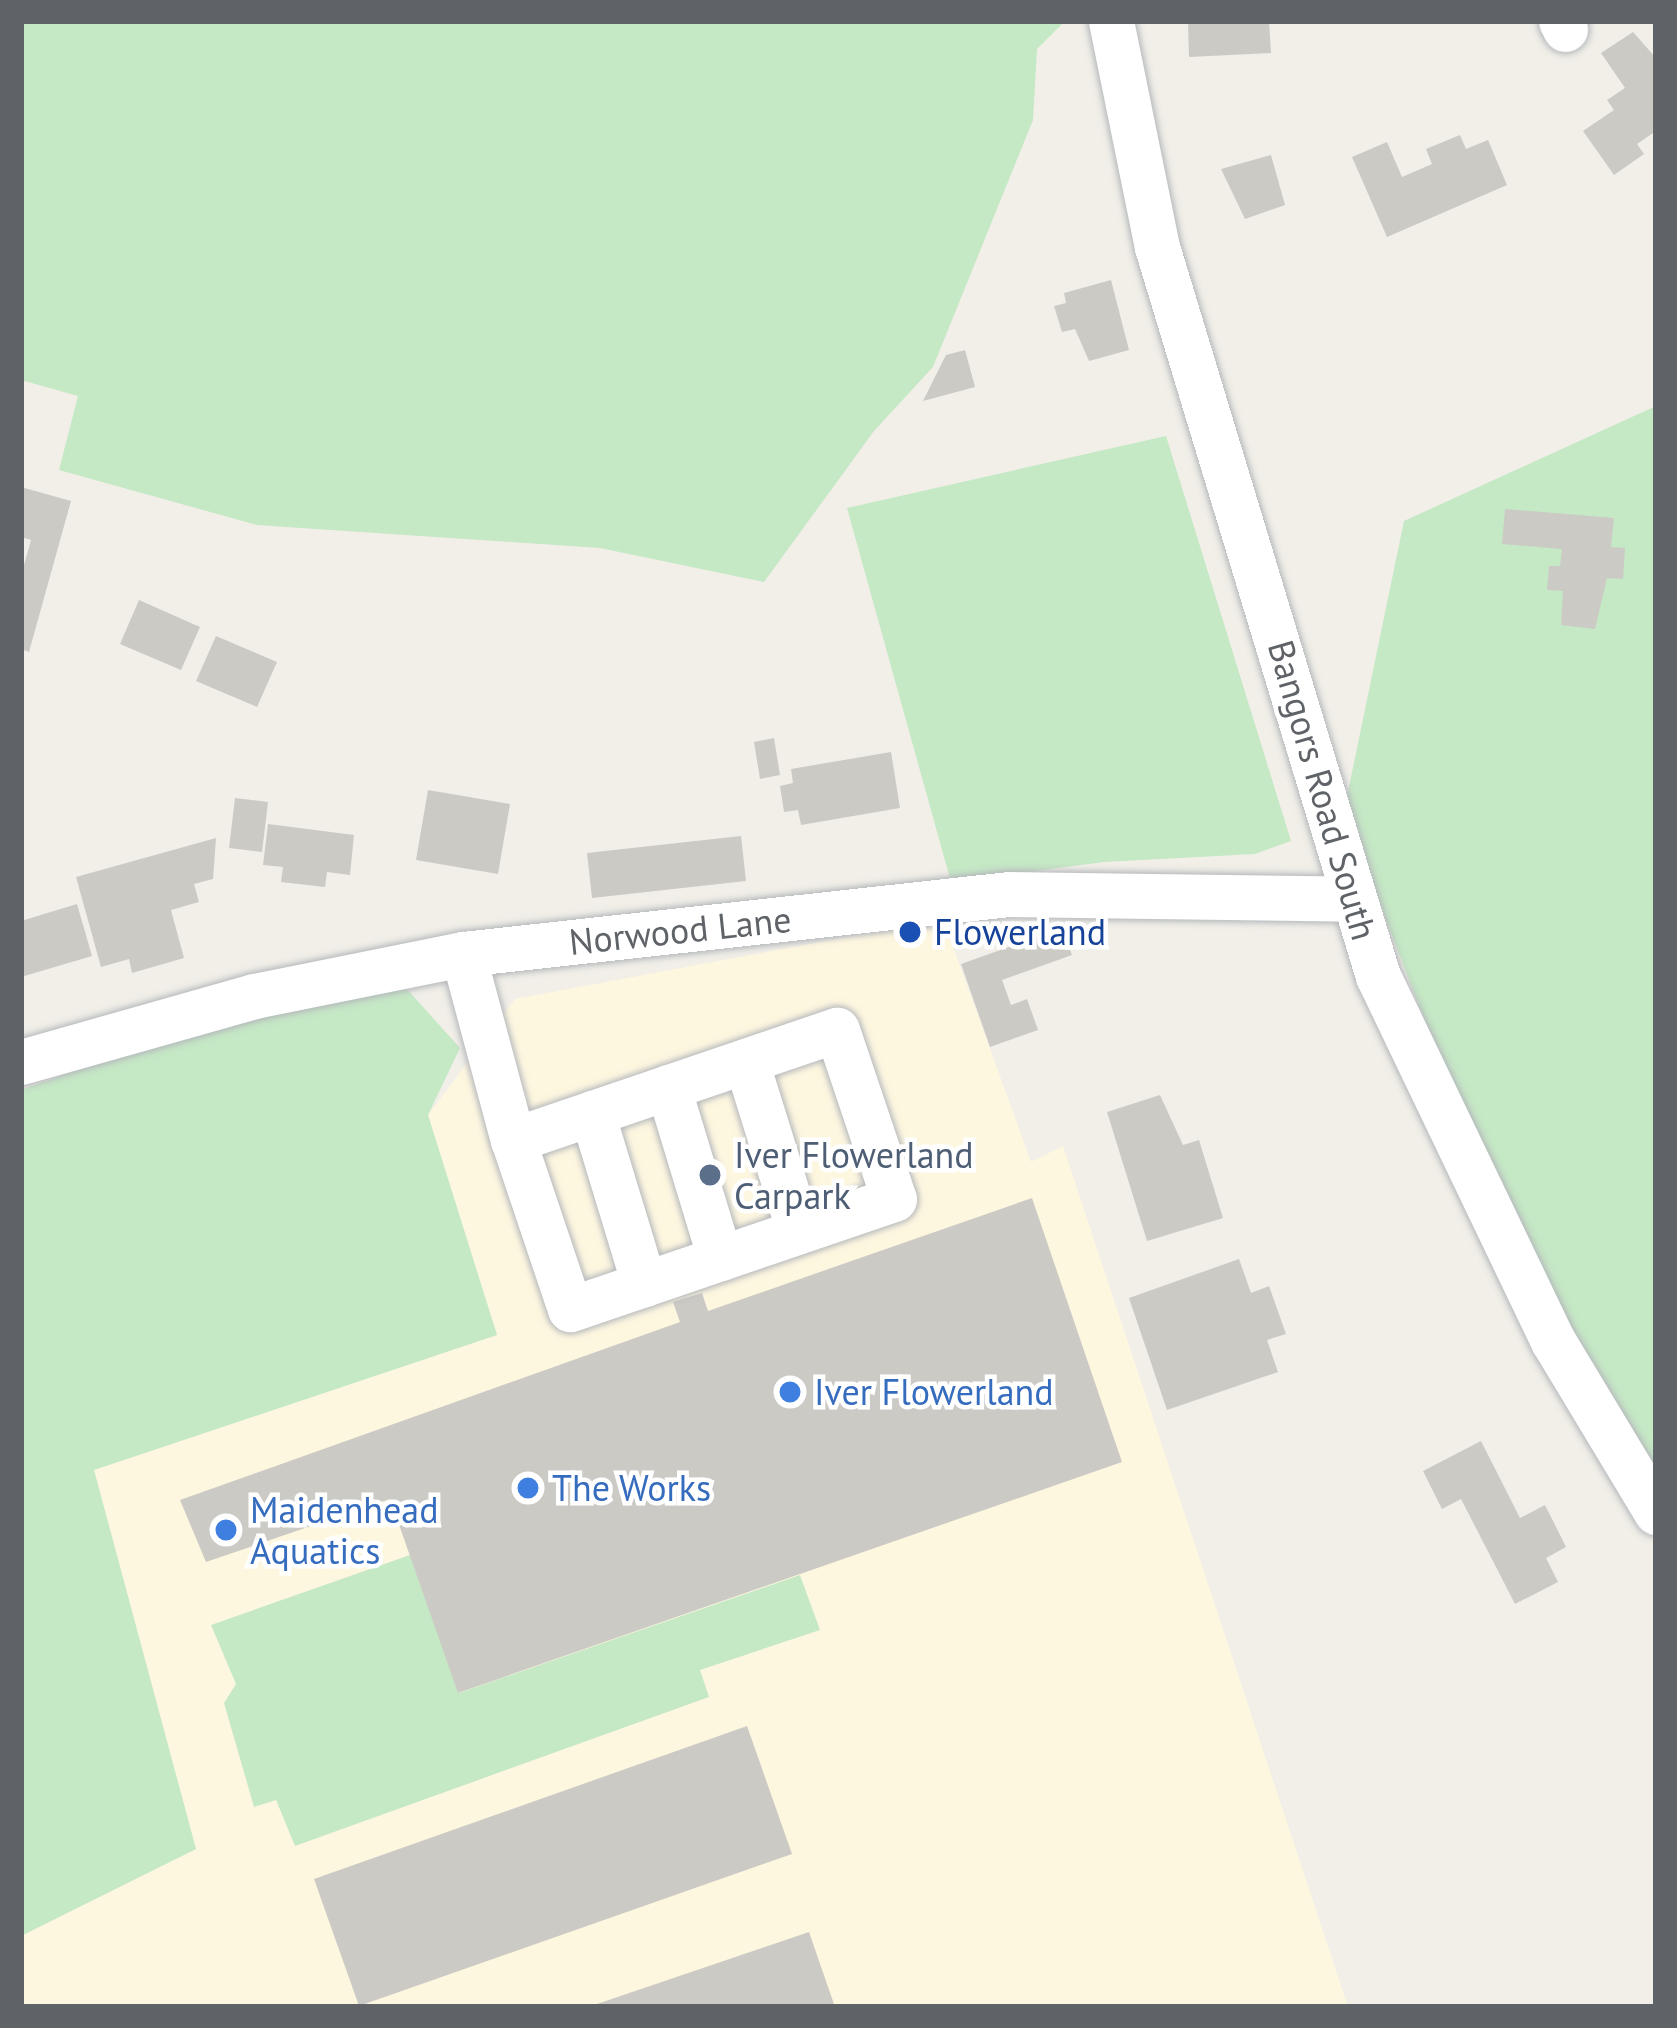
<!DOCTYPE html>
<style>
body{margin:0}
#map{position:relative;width:1677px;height:2028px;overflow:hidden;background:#f1efe8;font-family:"PT Sans",sans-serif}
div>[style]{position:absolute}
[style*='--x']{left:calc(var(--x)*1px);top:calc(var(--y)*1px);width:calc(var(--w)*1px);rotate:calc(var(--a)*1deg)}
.commercial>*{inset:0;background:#fef7e0}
.green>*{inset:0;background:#c5e8c5}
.building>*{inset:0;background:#cccac5}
.roads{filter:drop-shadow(0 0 3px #b5b8bc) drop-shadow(0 0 3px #b5b8bc)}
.minor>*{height:45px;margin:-22.5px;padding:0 22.5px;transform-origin:22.5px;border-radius:22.5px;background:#fff}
.dots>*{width:33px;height:33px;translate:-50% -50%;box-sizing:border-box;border:6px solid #fff;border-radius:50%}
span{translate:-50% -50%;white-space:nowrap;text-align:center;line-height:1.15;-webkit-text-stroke:9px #fff;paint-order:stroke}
.street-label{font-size:36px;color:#5f6368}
.transit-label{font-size:36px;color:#164399}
.left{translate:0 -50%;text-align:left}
.service-label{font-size:36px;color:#4e5e75}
.shop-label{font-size:36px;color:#366cbe}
.frame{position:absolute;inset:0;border:24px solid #5f6368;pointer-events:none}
</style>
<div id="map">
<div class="commercial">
<i style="clip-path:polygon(943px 919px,1031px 1162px,1063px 1146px,1348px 2007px,21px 2007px,21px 1936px,196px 1849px,94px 1470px,497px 1335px,428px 1115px,515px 999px)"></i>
</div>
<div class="green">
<i style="clip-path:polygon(21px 21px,1065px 21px,1037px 49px,1033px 120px,933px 367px,874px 431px,764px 582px,600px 548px,257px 525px,59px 470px,78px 396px,21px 380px)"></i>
<i style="clip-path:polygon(1656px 406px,1656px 1512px,1518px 1262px,1344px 811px,1404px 521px)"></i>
<i style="clip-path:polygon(1166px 436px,1291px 841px,1255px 854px,1104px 862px,951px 882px,847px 508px)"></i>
<i style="clip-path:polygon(397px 978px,460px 1048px,428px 1115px,497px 1335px,94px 1470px,196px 1849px,21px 1936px,21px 1090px,228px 1017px)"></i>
<i style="clip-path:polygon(410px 1555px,459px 1693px,800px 1575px,820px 1630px,700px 1670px,709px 1697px,295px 1846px,276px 1800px,254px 1807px,224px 1703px,236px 1684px,211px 1625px)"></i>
</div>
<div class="building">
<i style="clip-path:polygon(1188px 21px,1269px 21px,1271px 53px,1189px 57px)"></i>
<i style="clip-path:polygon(1633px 32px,1656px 58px,1656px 131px,1637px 144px,1644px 154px,1614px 175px,1583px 131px,1614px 110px,1607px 100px,1625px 88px,1601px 53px)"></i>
<i style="clip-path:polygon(1460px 135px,1466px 149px,1488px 140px,1507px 185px,1387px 237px,1352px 157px,1387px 142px,1402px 177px,1432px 164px,1426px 149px)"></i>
<i style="clip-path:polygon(1271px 155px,1285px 205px,1245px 219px,1221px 169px)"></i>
<i style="clip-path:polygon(1111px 280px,1129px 350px,1089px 361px,1075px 329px,1062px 332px,1054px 306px,1066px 303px,1064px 293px)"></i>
<i style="clip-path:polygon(965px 350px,975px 387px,923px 401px,946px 355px)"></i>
<i style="clip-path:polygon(21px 487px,71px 501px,29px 652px,21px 649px,21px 576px,31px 540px,21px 537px)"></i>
<i style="clip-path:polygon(1505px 509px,1614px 518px,1611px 547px,1625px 548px,1623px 579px,1607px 578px,1595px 629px,1561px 625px,1563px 591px,1547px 590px,1549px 566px,1560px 566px,1562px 549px,1502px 544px)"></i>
<i style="clip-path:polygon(139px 600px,200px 627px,181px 670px,120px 644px)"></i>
<i style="clip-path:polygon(216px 636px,277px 662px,257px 707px,196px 681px)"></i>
<i style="clip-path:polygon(774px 738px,780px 775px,760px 779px,754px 742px)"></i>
<i style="clip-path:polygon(891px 752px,900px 808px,801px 825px,798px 810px,784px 812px,780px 786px,793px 783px,791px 769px)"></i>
<i style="clip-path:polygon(428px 790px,510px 804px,498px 874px,416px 860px)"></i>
<i style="clip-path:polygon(235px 798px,268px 802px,262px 852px,229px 848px)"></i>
<i style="clip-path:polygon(268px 824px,354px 835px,350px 875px,327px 872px,325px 887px,281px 882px,283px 867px,263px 865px)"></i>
<i style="clip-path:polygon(741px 836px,746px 881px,592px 898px,587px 853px)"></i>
<i style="clip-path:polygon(216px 838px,213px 879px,194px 884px,199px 902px,171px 910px,184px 958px,132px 973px,129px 959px,101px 967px,76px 877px)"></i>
<i style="clip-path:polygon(77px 904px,92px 956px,21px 977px,21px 921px)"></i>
<i style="clip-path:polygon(1062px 928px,1072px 955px,1002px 980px,1011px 1005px,1027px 999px,1038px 1030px,990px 1047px,961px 964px)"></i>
<i style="clip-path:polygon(1160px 1095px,1183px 1145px,1199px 1140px,1223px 1218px,1147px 1241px,1107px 1112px)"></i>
<i style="clip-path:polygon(1032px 1198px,1122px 1462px,458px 1693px,390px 1499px,206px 1562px,180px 1500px,680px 1322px,673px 1302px,702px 1293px,708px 1311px)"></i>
<i style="clip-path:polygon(1239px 1259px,1251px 1293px,1269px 1286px,1286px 1334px,1267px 1340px,1278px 1372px,1167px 1410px,1129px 1298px)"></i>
<i style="clip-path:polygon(1481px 1441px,1520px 1518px,1545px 1505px,1566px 1547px,1546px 1558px,1558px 1582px,1515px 1604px,1461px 1499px,1442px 1509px,1423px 1471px)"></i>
<i style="clip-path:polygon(747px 1726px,792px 1854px,359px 2006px,314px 1879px)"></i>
<i style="clip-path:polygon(809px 1932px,835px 2007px,592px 2007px,591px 2006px)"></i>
</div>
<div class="roads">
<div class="minor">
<i style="--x:1111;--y:21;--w:231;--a:78.5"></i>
<i style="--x:1157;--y:247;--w:762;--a:73.14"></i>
<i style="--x:1378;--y:976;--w:405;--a:64.4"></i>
<i style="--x:1553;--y:1341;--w:200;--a:58.9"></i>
<i style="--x:1561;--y:21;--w:9;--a:63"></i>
<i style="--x:463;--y:954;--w:193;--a:75"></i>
<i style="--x:837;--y:1030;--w:178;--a:71.4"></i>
<i style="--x:894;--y:1199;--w:342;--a:161.2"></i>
<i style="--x:570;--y:1309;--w:178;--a:-108.6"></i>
<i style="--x:513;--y:1140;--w:342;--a:-18.8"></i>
<i style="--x:746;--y:1061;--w:178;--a:72.7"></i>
<i style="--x:21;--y:1062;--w:242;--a:-15.8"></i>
<i style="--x:254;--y:996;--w:213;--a:-11.4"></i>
<i style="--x:463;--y:954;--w:549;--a:-6.27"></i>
<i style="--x:1009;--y:894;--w:343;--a:0.8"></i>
<i style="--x:668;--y:1087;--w:179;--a:73.1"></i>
<i style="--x:592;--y:1113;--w:179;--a:73.1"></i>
</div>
</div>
<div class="dots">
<i style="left:910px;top:932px;background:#1a4fb4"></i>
<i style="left:710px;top:1175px;background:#5c6f8a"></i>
<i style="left:790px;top:1392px;background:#3f7fe0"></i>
<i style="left:528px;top:1488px;background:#3f7fe0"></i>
<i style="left:226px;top:1530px;background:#3f7fe0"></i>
</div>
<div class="street-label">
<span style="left:1323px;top:790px;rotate:74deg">Bangors Road South</span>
<span style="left:680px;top:930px;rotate:-6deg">Norwood Lane</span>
</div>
<div class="transit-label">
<span class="left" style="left:934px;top:932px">Flowerland</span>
</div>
<div class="service-label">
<span class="left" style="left:734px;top:1175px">Iver Flowerland<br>Carpark</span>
</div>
<div class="shop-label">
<span class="left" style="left:814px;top:1392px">Iver Flowerland</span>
<span class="left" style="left:552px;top:1488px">The Works</span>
<span class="left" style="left:250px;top:1530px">Maidenhead<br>Aquatics</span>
</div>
<div class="frame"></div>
</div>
